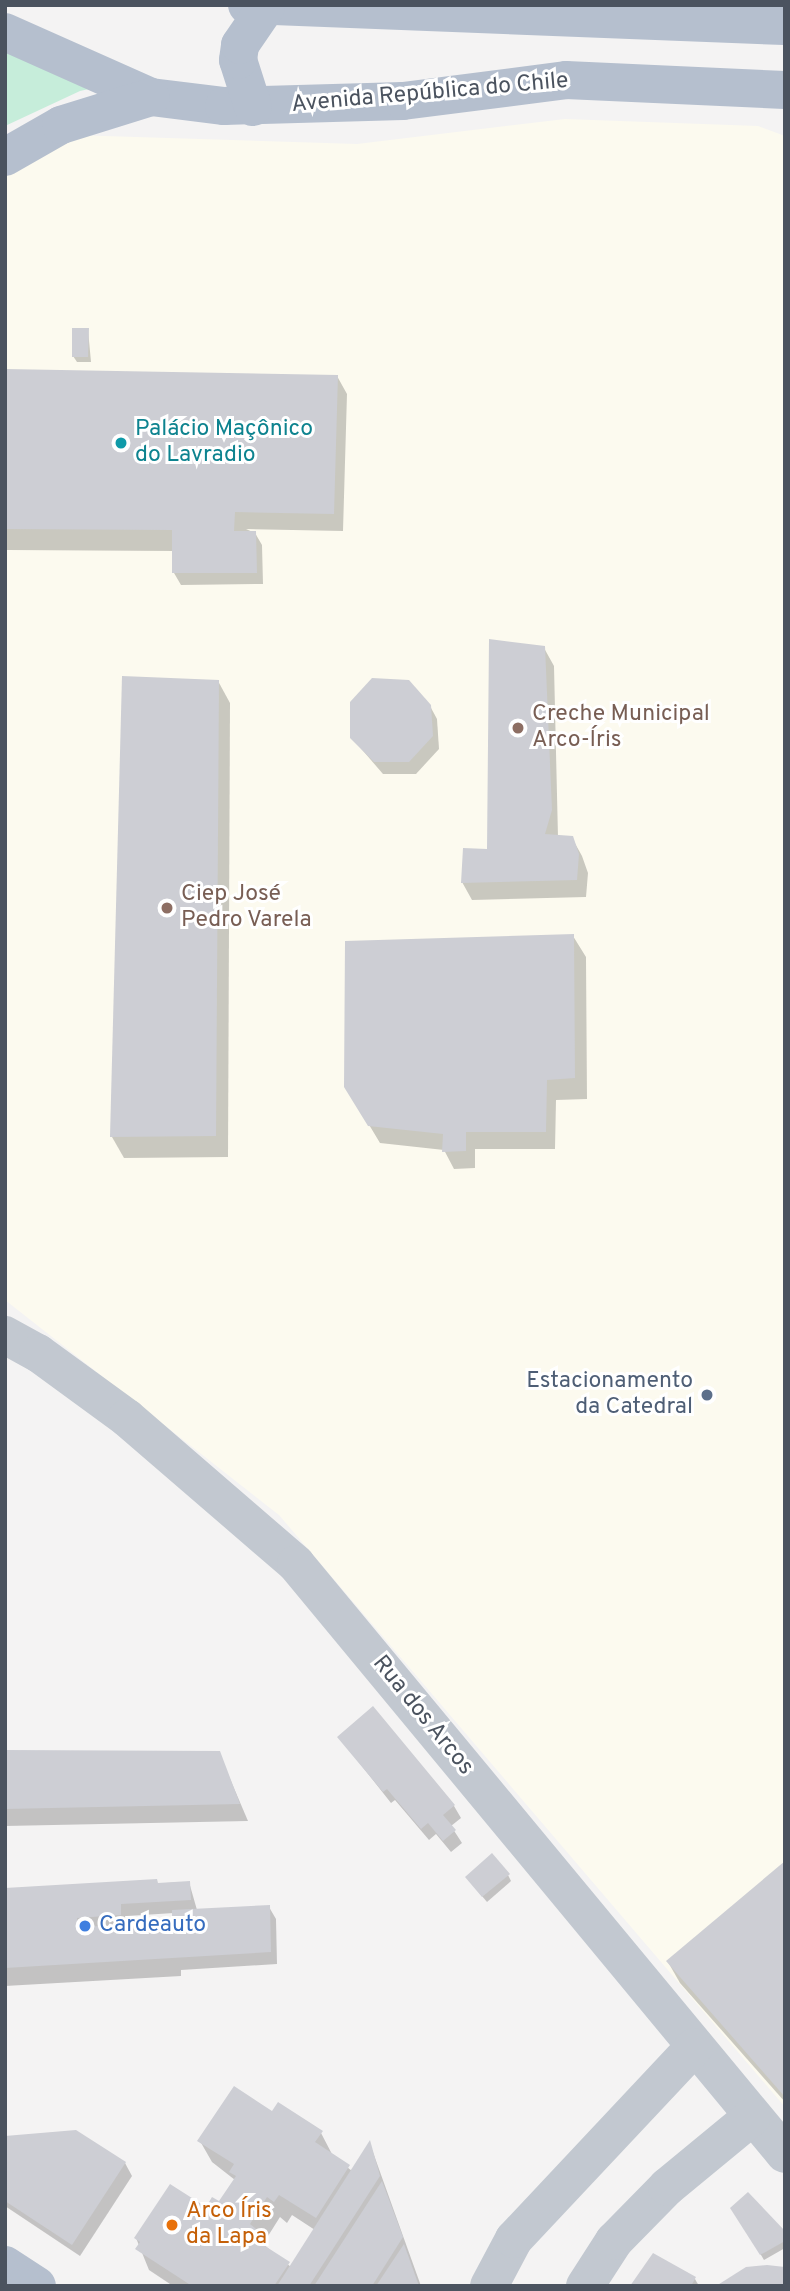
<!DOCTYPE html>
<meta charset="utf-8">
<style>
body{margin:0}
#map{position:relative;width:790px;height:2291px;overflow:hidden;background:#f4f3f3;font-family:Overpass,sans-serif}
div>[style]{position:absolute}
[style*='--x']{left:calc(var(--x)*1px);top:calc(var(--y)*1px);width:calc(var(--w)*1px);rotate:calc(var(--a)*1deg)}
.commercial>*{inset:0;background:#fcfaef}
.green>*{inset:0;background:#c6edda}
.shadow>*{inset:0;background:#0003}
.building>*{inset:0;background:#cdced4}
.minor>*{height:38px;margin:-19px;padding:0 19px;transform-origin:19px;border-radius:19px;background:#c2c8d0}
.major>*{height:38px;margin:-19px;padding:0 19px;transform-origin:19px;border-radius:19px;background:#b5bfce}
.dots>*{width:19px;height:19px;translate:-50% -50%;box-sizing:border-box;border:4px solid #fff;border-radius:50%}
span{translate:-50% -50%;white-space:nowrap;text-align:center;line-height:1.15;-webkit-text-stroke:6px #fff;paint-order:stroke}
.street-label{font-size:23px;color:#4b535f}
.culture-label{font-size:23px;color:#0d838f}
.left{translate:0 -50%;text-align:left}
.education-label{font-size:23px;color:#785e54}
.service-label{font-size:23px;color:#4e5e75}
.right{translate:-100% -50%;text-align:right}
.shop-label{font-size:23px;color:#366cbe}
.food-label{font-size:23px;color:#c56008}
.frame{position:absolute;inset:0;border:7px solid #4b535f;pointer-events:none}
</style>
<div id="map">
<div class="commercial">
<i style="clip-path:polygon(565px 119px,758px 126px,785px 136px,785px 2107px,279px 1515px,5px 1300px,5px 155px,72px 135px,357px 144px)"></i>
</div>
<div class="green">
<i style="clip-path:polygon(5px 41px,116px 83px,80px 91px,5px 126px)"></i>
</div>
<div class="shadow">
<i style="clip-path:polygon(88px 330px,91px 362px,77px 362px,73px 356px)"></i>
<i style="clip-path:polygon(5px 370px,337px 376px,347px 394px,343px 531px,246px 529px,255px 533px,262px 545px,263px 584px,181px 585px,174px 573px,174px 551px,7px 550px)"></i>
<i style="clip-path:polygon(544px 648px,554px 666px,558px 837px,572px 838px,582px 856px,588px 873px,586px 897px,472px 900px,462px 882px,489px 851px)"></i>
<i style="clip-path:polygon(218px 681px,230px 703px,228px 1157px,124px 1158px,112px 1137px)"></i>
<i style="clip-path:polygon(430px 706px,437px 719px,439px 749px,416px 774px,383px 774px,352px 738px)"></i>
<i style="clip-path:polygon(573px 936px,586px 957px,587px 1099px,556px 1100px,555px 1149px,475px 1149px,475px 1168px,454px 1169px,444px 1150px,380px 1143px,359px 1108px)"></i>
<i style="clip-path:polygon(339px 1737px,454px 1806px,461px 1818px,451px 1826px,462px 1843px,451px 1852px,436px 1834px,429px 1840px,395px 1800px,391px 1803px)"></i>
<i style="clip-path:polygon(5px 1752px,219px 1753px,248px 1821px,5px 1826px)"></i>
<i style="clip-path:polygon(785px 1864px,785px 2102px,680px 1983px,668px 1962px)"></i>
<i style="clip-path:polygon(508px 1875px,511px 1881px,487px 1902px,471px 1883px)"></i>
<i style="clip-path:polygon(evenodd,189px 1882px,197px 1910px,269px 1907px,276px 1919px,277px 1964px,181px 1970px,181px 1976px,5px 1986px,5px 1890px,189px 1882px,174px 1913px,174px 1929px,127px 1927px,127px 1916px,174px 1913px)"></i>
<i style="clip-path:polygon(evenodd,273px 2114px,321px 2133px,333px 2156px,352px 2171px,370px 2144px,421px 2286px,173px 2286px,149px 2270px,136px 2238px,220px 2203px,235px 2180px,212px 2162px,200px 2141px,273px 2114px,292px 2215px,315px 2230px,291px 2267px,263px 2244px,280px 2217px,287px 2223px,292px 2215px)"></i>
<i style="clip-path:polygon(5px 2137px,125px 2163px,132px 2176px,80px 2256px,5px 2206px)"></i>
<i style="clip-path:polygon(733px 2208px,785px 2234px,785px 2248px,764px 2260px)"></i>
<i style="clip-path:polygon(695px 2279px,699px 2286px,632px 2286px)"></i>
</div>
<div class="building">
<i style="clip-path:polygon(72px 328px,89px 328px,88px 357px,72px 357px)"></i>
<i style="clip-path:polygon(5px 369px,338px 375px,334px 514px,235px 512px,234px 531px,256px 531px,257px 573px,172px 573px,172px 530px,5px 529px)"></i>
<i style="clip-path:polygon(489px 639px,545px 646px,552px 810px,545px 834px,573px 836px,579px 854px,577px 880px,461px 883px,463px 848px,487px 849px)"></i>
<i style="clip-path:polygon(122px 676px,219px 680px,216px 1136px,110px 1137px)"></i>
<i style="clip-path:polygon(372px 678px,409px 680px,431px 705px,433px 736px,409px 762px,374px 762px,350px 738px,350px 702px)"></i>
<i style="clip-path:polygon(574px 934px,575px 1078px,547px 1080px,546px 1132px,466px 1132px,466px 1151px,442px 1152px,443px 1134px,368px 1126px,344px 1087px,345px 941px)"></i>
<i style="clip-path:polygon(373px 1706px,455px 1805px,443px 1815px,456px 1830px,443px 1841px,428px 1823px,421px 1829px,387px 1789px,383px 1792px,337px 1737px)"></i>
<i style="clip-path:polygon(5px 1750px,220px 1751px,240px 1804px,5px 1809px)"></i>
<i style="clip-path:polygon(492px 1853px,510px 1874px,482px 1897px,465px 1877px)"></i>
<i style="clip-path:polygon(785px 1861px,785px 2097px,666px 1961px)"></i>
<i style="clip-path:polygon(157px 1879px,158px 1883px,190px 1881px,191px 1900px,121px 1904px,121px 1915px,77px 1918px,79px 1927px,172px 1923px,172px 1910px,270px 1905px,271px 1952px,5px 1968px,5px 1888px)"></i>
<i style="clip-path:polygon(234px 2086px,272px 2111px,278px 2102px,323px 2131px,315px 2142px,350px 2165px,316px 2218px,279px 2195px,274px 2202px,267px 2197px,250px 2224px,256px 2229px,251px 2237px,290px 2262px,274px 2286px,192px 2286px,135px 2249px,140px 2242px,134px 2238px,170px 2184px,206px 2207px,212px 2197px,219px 2201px,236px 2176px,229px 2172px,234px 2164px,197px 2141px)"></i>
<i style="clip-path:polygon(76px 2130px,126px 2162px,72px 2245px,5px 2201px,5px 2136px)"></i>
<i style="clip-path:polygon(370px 2140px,380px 2176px,309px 2286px,277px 2286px)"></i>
<i style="clip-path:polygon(382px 2181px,403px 2237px,372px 2286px,314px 2286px)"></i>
<i style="clip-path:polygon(748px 2192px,785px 2231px,785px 2241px,760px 2255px,730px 2208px)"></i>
<i style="clip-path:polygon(404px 2244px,419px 2286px,376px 2286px)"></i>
<i style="clip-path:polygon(653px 2253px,696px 2277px,691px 2286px,630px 2286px)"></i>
<i style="clip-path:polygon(767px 2265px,785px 2267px,785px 2286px,716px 2286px,746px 2267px)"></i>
</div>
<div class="minor">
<i style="--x:5;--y:1335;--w:38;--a:29"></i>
<i style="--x:38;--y:1353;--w:110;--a:36.1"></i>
<i style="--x:127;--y:1418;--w:223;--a:40.8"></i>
<i style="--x:296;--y:1564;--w:766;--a:50.35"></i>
<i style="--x:489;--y:2286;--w:53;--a:-62"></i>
<i style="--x:514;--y:2239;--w:263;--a:-46.8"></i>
<i style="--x:585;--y:2286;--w:54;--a:-57.2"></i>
<i style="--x:614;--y:2241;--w:76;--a:-45.5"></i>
<i style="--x:667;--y:2187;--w:110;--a:-39.5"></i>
</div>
<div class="major">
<i style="--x:247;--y:5;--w:538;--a:2.24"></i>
<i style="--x:5;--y:32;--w:160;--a:24"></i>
<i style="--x:151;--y:97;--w:74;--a:7"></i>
<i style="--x:224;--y:106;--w:179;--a:-1.6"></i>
<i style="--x:403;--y:101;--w:164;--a:-7.3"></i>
<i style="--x:566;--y:80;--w:219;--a:2.6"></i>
<i style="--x:253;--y:107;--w:49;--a:-107.7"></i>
<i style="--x:238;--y:60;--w:15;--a:-82"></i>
<i style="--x:240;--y:45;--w:46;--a:-55.6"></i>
<i style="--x:5;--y:157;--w:64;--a:-29.7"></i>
<i style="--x:61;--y:125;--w:94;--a:-17.3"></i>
<i style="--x:5;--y:2265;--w:38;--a:33"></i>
</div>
<div class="dots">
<i style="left:121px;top:443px;background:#0f9aa8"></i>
<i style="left:518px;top:728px;background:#8d6e63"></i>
<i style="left:167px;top:908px;background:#8d6e63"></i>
<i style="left:707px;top:1395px;background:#5c6f8a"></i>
<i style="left:85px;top:1926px;background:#3f7fe0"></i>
<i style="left:172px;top:2225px;background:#e8710a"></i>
</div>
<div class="street-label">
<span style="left:430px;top:94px;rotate:-5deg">Avenida República do Chile</span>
<span style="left:422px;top:1716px;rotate:51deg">Rua dos Arcos</span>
</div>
<div class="culture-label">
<span class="left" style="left:135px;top:443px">Palácio Maçônico<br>do Lavradio</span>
</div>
<div class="education-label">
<span class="left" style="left:532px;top:728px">Creche Municipal<br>Arco-Íris</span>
<span class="left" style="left:181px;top:908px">Ciep José<br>Pedro Varela</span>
</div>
<div class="service-label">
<span class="right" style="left:693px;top:1395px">Estacionamento<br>da Catedral</span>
</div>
<div class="shop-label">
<span class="left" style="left:99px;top:1926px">Cardeauto</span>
</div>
<div class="food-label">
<span class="left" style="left:186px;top:2225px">Arco Íris<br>da Lapa</span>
</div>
<div class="frame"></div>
</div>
